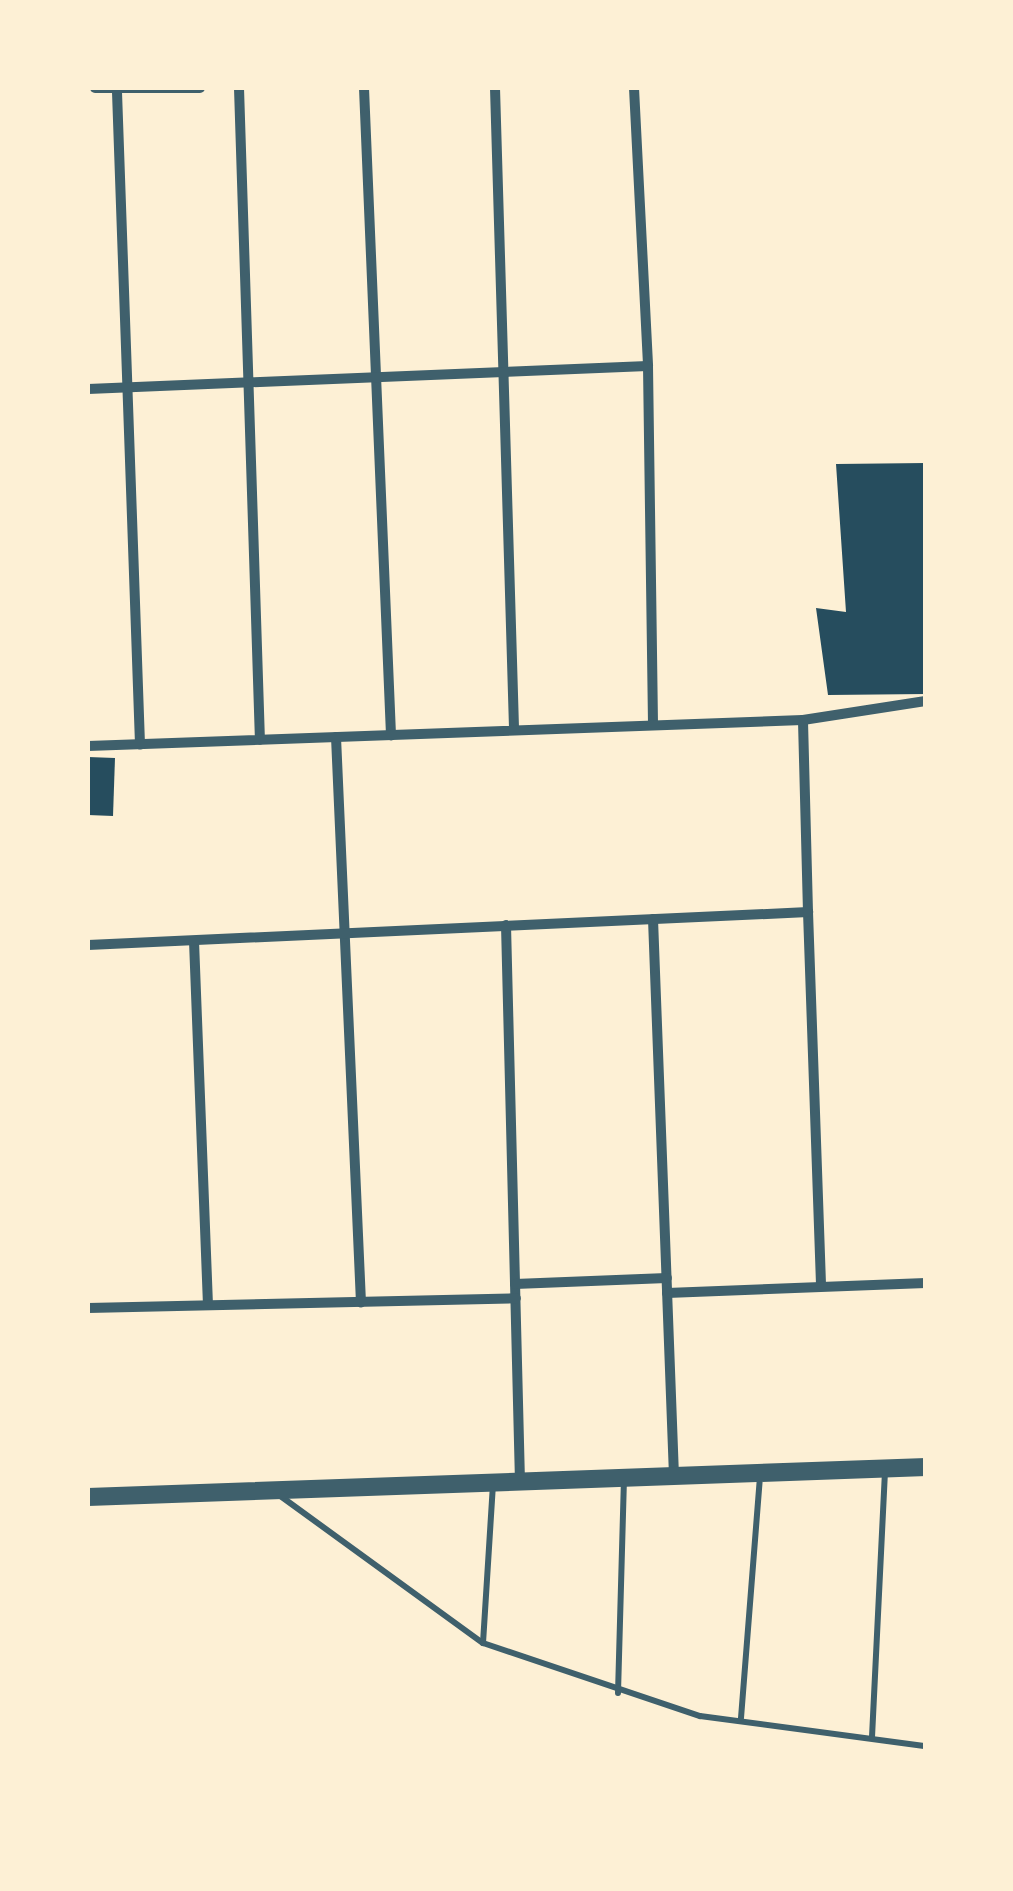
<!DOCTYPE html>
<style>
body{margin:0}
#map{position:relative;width:1013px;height:1891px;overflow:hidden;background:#fdf0d5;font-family:Commissioner,sans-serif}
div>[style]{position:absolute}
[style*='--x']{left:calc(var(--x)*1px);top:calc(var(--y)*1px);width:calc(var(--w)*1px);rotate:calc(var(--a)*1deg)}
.building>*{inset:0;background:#264d5e}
.service>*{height:6px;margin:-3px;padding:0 3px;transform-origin:3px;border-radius:3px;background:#3f606c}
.minor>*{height:10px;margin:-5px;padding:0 5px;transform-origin:5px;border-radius:5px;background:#3f606c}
.tertiary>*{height:18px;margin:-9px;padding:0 9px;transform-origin:9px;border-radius:9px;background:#3f606c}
span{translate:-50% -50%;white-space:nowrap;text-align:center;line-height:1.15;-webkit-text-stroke:8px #fdf0d5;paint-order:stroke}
.frame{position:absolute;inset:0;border:90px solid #fdf0d5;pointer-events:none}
</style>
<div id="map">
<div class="building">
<i style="clip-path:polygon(926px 463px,926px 694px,828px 695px,816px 608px,846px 612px,836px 464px)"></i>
<i style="clip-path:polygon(88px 757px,115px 758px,113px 816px,88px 815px)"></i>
</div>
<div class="service">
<i style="--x:279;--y:1495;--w:252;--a:36"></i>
<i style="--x:483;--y:1643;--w:229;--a:18.6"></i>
<i style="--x:700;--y:1716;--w:228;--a:7.6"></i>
<i style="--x:483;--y:1643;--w:159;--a:-86.4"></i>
<i style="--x:618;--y:1693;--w:214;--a:-88.4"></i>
<i style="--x:741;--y:1718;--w:245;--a:-85.5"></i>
<i style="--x:872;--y:1737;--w:268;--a:-87.2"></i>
</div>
<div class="minor">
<i style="--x:95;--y:88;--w:105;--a:0"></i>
<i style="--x:239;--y:88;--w:652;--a:88.16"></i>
<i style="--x:364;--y:88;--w:648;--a:87.61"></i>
<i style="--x:495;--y:88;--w:642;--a:88.3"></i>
<i style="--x:634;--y:88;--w:278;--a:87.1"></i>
<i style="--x:648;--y:366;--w:359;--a:89.2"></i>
<i style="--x:117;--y:92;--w:653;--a:87.98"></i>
<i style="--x:88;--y:389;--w:560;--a:-2.35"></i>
<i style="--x:336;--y:737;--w:566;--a:87.47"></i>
<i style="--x:88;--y:746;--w:715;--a:-2.08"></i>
<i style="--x:803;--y:720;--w:124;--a:-8.8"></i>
<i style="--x:808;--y:912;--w:374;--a:88"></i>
<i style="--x:653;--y:919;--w:557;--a:87.84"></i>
<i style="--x:506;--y:925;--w:556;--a:88.56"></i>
<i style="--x:194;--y:941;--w:362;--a:87.8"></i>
<i style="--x:88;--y:945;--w:721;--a:-2.62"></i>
<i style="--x:808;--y:912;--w:192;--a:-91.5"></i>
<i style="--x:515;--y:1284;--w:152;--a:-2.3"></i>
<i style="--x:667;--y:1293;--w:259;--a:-2.2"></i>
<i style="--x:88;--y:1308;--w:428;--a:-1.3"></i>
</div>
<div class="tertiary">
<i style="--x:88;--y:1497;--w:839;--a:-2.05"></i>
</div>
<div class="frame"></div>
</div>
